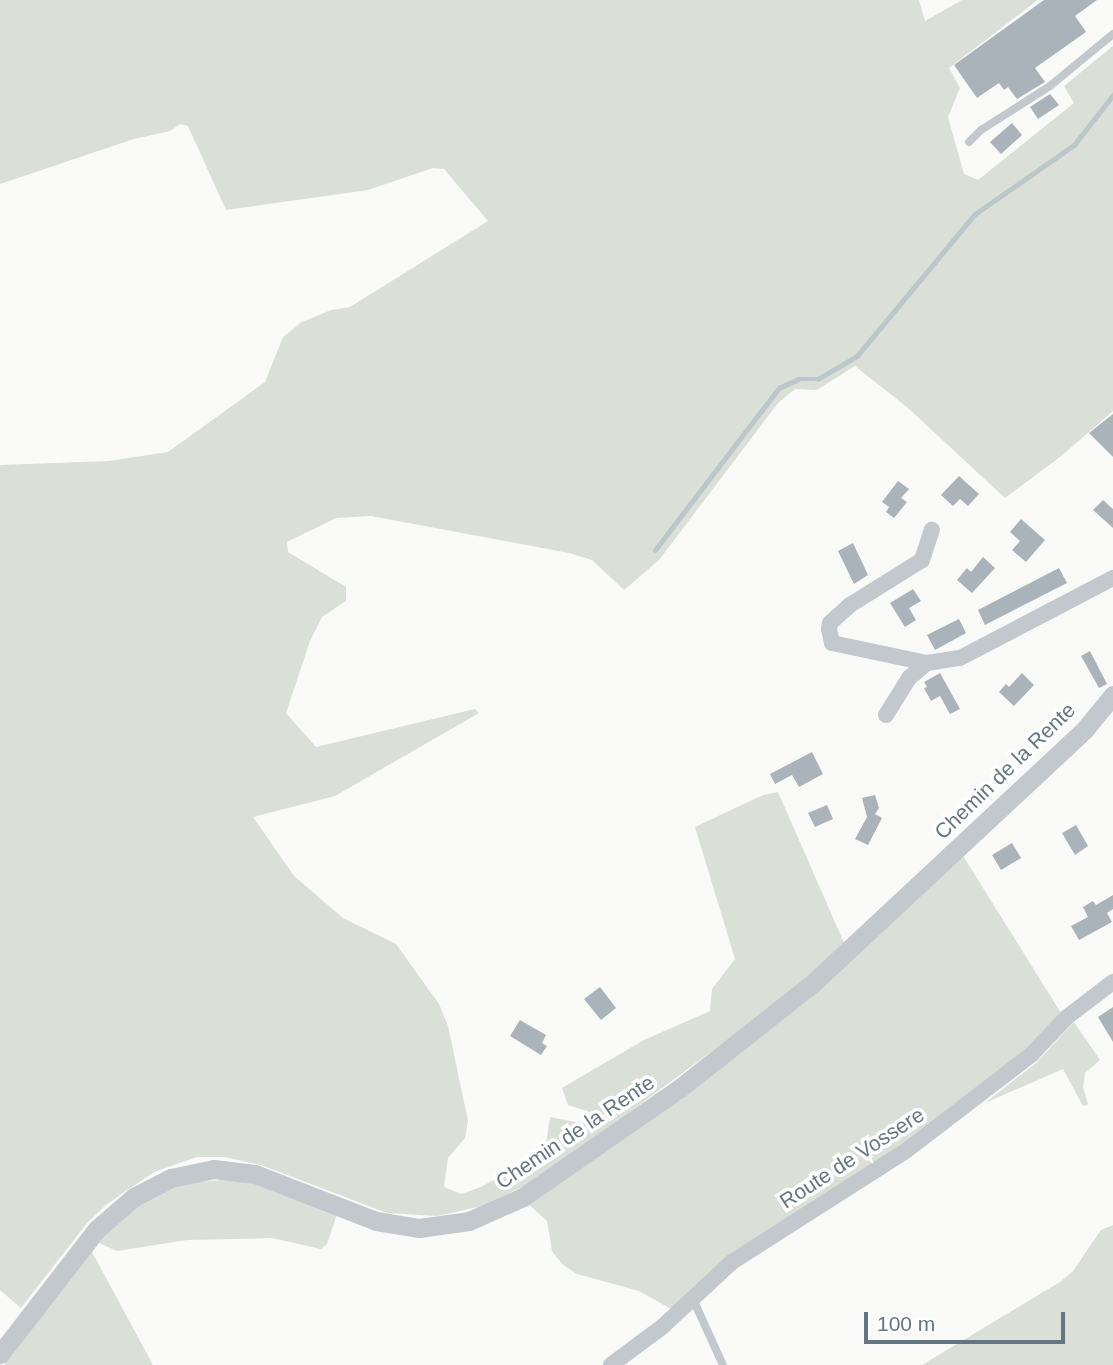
<!DOCTYPE html>
<style>
body{margin:0}
#map{position:relative;width:1113px;height:1365px;overflow:hidden;background:#fafaf8;font-family:Helvetica,sans-serif}
div>[style]{position:absolute}
[style*='--x']{left:calc(var(--x)*1px);top:calc(var(--y)*1px);width:calc(var(--w)*1px);rotate:calc(var(--a)*1deg)}
.green>*{inset:0;background:#dadfd7}
.stream>*{height:4.5px;margin:-2.25px;padding:0 2.25px;transform-origin:2.25px;border-radius:2.25px;background:#bbc7cb}
.building>*{inset:0;background:#aab3b9}
.service>*{height:8px;margin:-4px;padding:0 4px;transform-origin:4px;border-radius:4px;background:#c3c8cc}
.minor>*{height:16px;margin:-8px;padding:0 8px;transform-origin:8px;border-radius:8px;background:#c3c8cc}
.tertiary>*{height:19px;margin:-9.5px;padding:0 9.5px;transform-origin:9.5px;border-radius:9.5px;background:#c3c8cc}
span{translate:-50% -50%;white-space:nowrap;text-align:center;line-height:1.15;-webkit-text-stroke:7px #fff;paint-order:stroke}
.street-label{font-size:21px;color:#657683}
.scale{position:absolute;left:864px;top:1312px;width:201px;height:32px;box-sizing:border-box;border:4px solid #657683;border-top:0;padding-left:9px;font-size:21px;line-height:24px;white-space:nowrap;color:#657683;-webkit-text-stroke:5px #fff;paint-order:stroke}
</style>
<div id="map">
<div class="green">
<i style="clip-path:polygon(0 0,919px 0,925px 21px,962px 0,1038px 0,949px 68px,960px 88px,948px 117px,964px 174px,978px 180px,1074px 103px,1064px 86px,1113px 46px,1113px 411px,1060px 457px,1005px 498px,908px 408px,855px 366px,817px 390px,795px 389px,778px 403px,659px 560px,624px 590px,592px 560px,569px 553px,371px 516px,336px 518px,287px 542px,288px 552px,346px 587px,346px 601px,322px 617px,310px 641px,286px 713px,316px 747px,475px 709px,479px 713px,335px 796px,253px 817px,294px 876px,343px 918px,396px 944px,439px 1004px,448px 1026px,468px 1121px,465px 1138px,448px 1158px,444px 1187px,461px 1194px,481px 1187px,545px 1151px,550px 1117px,586px 1124px,590px 1112px,568px 1105px,562px 1088px,644px 1040px,710px 1011px,712px 989px,735px 959px,695px 827px,763px 795px,778px 792px,845px 945px,788px 995px,577px 1151px,526px 1185px,482px 1206px,437px 1216px,387px 1213px,261px 1165px,224px 1157px,197px 1157px,154px 1172px,107px 1204px,87px 1223px,21px 1308px,0 1290px,0 465px,109px 461px,168px 452px,265px 382px,283px 337px,302px 322px,331px 310px,350px 307px,488px 221px,444px 169px,433px 168px,368px 190px,226px 210px,188px 126px,180px 124px,170px 131px,134px 139px,0 184px)"></i>
<i style="clip-path:polygon(960px 851px,1061px 1013px,1032px 1045px,880px 1163px,725px 1259px,673px 1310px,639px 1291px,577px 1274px,562px 1264px,552px 1251px,547px 1221px,526px 1202px,707px 1075px)"></i>
<i style="clip-path:polygon(1074px 1022px,1100px 1060px,1085px 1073px,1083px 1087px,1088px 1104px,1083px 1106px,1063px 1069px,985px 1103px,1036px 1063px)"></i>
<i style="clip-path:polygon(231px 1179px,255px 1182px,337px 1214px,327px 1244px,321px 1249px,272px 1238px,187px 1240px,117px 1251px,99px 1243px,108px 1230px,141px 1203px,162px 1192px,188px 1183px)"></i>
<i style="clip-path:polygon(1113px 1225px,1113px 1365px,922px 1365px,1060px 1282px,1073px 1271px,1101px 1230px)"></i>
<i style="clip-path:polygon(91px 1250px,153px 1365px,4px 1365px)"></i>
</div>
<div class="stream">
<i style="--x:655;--y:550;--w:204;--a:-52.6"></i>
<i style="--x:779;--y:388;--w:21;--a:-25"></i>
<i style="--x:798;--y:379;--w:20;--a:0"></i>
<i style="--x:818;--y:379;--w:45;--a:-30.5"></i>
<i style="--x:857;--y:356;--w:185;--a:-50.3"></i>
<i style="--x:975;--y:214;--w:121;--a:-34.9"></i>
<i style="--x:1074;--y:145;--w:63;--a:-52"></i>
</div>
<div class="building">
<i style="clip-path:polygon(1044px 0,1097px 0,1075px 16px,1086px 32px,1035px 68px,1045px 82px,1017px 99px,1008px 87px,1004px 90px,999px 83px,977px 98px,954px 65px)"></i>
<i style="clip-path:polygon(1050px 94px,1059px 105px,1038px 119px,1030px 107px)"></i>
<i style="clip-path:polygon(1012px 123px,1022px 135px,1001px 154px,990px 142px)"></i>
<i style="clip-path:polygon(1113px 414px,1113px 457px,1089px 433px)"></i>
<i style="clip-path:polygon(959px 476px,979px 494px,968px 506px,960px 499px,953px 506px,941px 495px)"></i>
<i style="clip-path:polygon(898px 481px,909px 489px,901px 498px,907px 502px,894px 518px,886px 512px,889px 507px,882px 502px)"></i>
<i style="clip-path:polygon(1103px 500px,1113px 509px,1113px 528px,1093px 510px)"></i>
<i style="clip-path:polygon(1021px 519px,1045px 540px,1026px 562px,1012px 550px,1020px 541px,1010px 532px)"></i>
<i style="clip-path:polygon(853px 543px,868px 575px,854px 584px,838px 551px)"></i>
<i style="clip-path:polygon(983px 557px,995px 568px,972px 593px,957px 580px,967px 568px,971px 572px)"></i>
<i style="clip-path:polygon(1059px 568px,1067px 583px,985px 625px,978px 610px)"></i>
<i style="clip-path:polygon(913px 589px,921px 601px,909px 608px,916px 620px,905px 627px,890px 603px)"></i>
<i style="clip-path:polygon(959px 619px,966px 633px,935px 650px,927px 635px)"></i>
<i style="clip-path:polygon(1090px 651px,1107px 684px,1099px 688px,1081px 656px)"></i>
<i style="clip-path:polygon(940px 673px,960px 709px,950px 714px,940px 696px,931px 701px,924px 688px,927px 687px,924px 682px)"></i>
<i style="clip-path:polygon(1022px 673px,1034px 685px,1014px 706px,999px 692px,1006px 684px,1009px 687px)"></i>
<i style="clip-path:polygon(812px 752px,823px 774px,799px 787px,792px 775px,775px 784px,770px 774px)"></i>
<i style="clip-path:polygon(875px 795px,879px 808px,875px 814px,882px 818px,868px 845px,855px 839px,867px 817px,862px 798px)"></i>
<i style="clip-path:polygon(827px 805px,833px 819px,815px 827px,808px 813px)"></i>
<i style="clip-path:polygon(1076px 825px,1088px 846px,1075px 855px,1062px 833px)"></i>
<i style="clip-path:polygon(1012px 843px,1021px 858px,1001px 870px,992px 855px)"></i>
<i style="clip-path:polygon(1113px 895px,1113px 909px,1107px 913px,1112px 922px,1079px 940px,1071px 926px,1088px 917px,1083px 907px,1093px 901px,1096px 905px)"></i>
<i style="clip-path:polygon(600px 987px,616px 1008px,601px 1020px,584px 999px)"></i>
<i style="clip-path:polygon(1113px 1007px,1113px 1042px,1098px 1017px)"></i>
<i style="clip-path:polygon(520px 1020px,546px 1035px,542px 1043px,547px 1046px,541px 1055px,510px 1036px)"></i>
</div>
<div class="service">
<i style="--x:969;--y:142;--w:17;--a:-45"></i>
<i style="--x:981;--y:130;--w:82;--a:-32.5"></i>
<i style="--x:1050;--y:86;--w:82;--a:-39.5"></i>
<i style="--x:693;--y:1299;--w:72;--a:65.6"></i>
</div>
<div class="minor">
<i style="--x:927;--y:663;--w:97;--a:-168.1"></i>
<i style="--x:832;--y:643;--w:14;--a:-102"></i>
<i style="--x:829;--y:629;--w:6;--a:-81"></i>
<i style="--x:830;--y:623;--w:27;--a:-42"></i>
<i style="--x:850;--y:605;--w:85;--a:-32"></i>
<i style="--x:922;--y:560;--w:32;--a:-72"></i>
<i style="--x:886;--y:715;--w:44;--a:-58.1"></i>
<i style="--x:909;--y:678;--w:23;--a:-40"></i>
<i style="--x:927;--y:663;--w:33;--a:-9"></i>
<i style="--x:960;--y:658;--w:173;--a:-27.6"></i>
<i style="--x:611;--y:1365;--w:64;--a:-36.7"></i>
<i style="--x:662;--y:1327;--w:96;--a:-42.9"></i>
<i style="--x:732;--y:1262;--w:208;--a:-32.6"></i>
<i style="--x:907;--y:1150;--w:156;--a:-37.5"></i>
<i style="--x:1031;--y:1055;--w:52;--a:-46.5"></i>
<i style="--x:1067;--y:1017;--w:58;--a:-37.3"></i>
</div>
<div class="tertiary">
<i style="--x:0;--y:1354;--w:158;--a:-52.2"></i>
<i style="--x:97;--y:1229;--w:49;--a:-40.9"></i>
<i style="--x:134;--y:1197;--w:42;--a:-27.2"></i>
<i style="--x:171;--y:1178;--w:44;--a:-11.8"></i>
<i style="--x:214;--y:1169;--w:41;--a:7"></i>
<i style="--x:255;--y:1174;--w:130;--a:21.2"></i>
<i style="--x:376;--y:1221;--w:44;--a:9.2"></i>
<i style="--x:419;--y:1228;--w:50;--a:-8"></i>
<i style="--x:469;--y:1221;--w:59;--a:-24"></i>
<i style="--x:523;--y:1197;--w:191;--a:-34.8"></i>
<i style="--x:680;--y:1088;--w:169;--a:-38.3"></i>
<i style="--x:813;--y:983;--w:372;--a:-43"></i>
<i style="--x:1085;--y:729;--w:44;--a:-50.5"></i>
</div>
<div class="street-label">
<span style="left:1005px;top:771px;rotate:-44deg">Chemin de la Rente</span>
<span style="left:575px;top:1132px;rotate:-34deg">Chemin de la Rente</span>
<span style="left:852px;top:1158px;rotate:-33deg">Route de Vossere</span>
</div>
<div class="scale">100 m</div>
</div>
